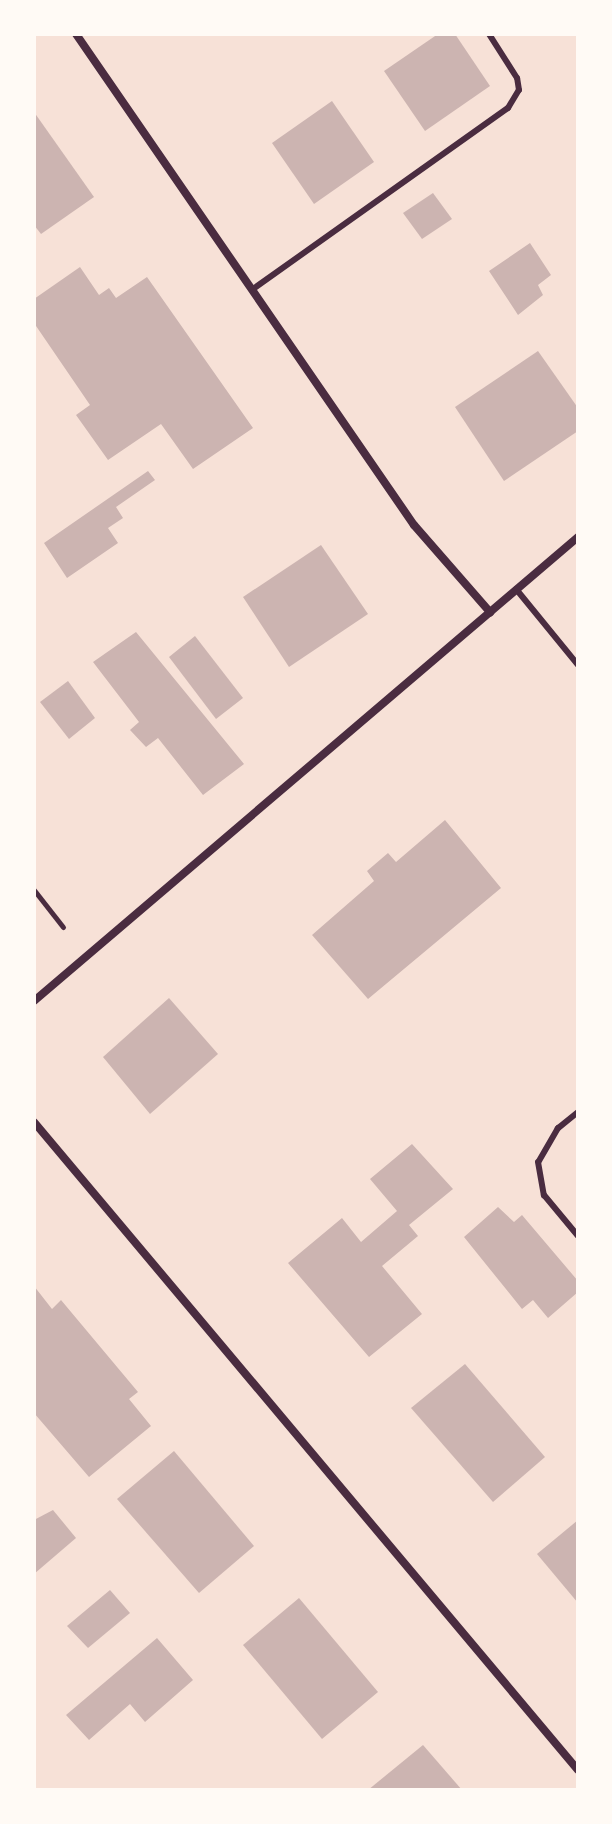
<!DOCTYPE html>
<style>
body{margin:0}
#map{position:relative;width:612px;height:1824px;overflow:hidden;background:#f7e1d7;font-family:"PT Sans Narrow",sans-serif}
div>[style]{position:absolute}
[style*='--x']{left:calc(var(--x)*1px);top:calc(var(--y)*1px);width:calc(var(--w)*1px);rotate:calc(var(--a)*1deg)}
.building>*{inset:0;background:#ccb4b1}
.path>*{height:5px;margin:-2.5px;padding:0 2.5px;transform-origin:2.5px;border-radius:2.5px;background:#4a2c40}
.service>*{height:6px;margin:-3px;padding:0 3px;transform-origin:3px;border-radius:3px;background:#4a2c40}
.minor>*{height:8px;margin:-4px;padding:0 4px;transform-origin:4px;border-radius:4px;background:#4a2c40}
span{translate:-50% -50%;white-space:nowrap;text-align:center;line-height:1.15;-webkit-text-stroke:8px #fffaf5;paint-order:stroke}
.frame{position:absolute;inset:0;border:36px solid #fffaf5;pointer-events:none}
</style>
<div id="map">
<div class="building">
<i style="clip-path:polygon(438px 34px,455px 34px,490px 86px,425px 131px,384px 71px)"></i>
<i style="clip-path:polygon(332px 101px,374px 162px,314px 204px,272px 143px)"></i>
<i style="clip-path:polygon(34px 112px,94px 197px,41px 234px,34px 225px)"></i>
<i style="clip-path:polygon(433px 193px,452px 219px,422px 239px,403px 213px)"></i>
<i style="clip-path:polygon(530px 243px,551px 275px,538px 285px,543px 295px,518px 315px,489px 271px)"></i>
<i style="clip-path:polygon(80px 267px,99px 295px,109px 288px,116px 298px,147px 277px,253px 428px,193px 469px,161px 424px,108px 460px,76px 415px,90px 405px,34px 323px,34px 299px)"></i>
<i style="clip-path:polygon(538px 351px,578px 408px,578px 431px,504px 481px,455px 407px)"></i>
<i style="clip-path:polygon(148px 471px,155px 480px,116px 507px,123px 518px,108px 528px,118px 543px,67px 578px,44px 543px)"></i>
<i style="clip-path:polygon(321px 545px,368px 614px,289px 667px,243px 597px)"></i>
<i style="clip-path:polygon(136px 632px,244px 764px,203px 795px,158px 738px,146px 747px,130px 730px,139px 722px,93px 662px)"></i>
<i style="clip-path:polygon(195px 636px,243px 698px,216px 719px,169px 657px)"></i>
<i style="clip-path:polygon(68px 681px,95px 718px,69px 739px,40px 702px)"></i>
<i style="clip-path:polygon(445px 820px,501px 888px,368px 999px,312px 935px,374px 881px,367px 871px,388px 853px,396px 862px)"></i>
<i style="clip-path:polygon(169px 998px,218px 1054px,150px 1114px,103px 1057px)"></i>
<i style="clip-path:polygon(412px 1144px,453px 1189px,409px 1225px,418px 1236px,382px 1266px,422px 1314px,369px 1357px,288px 1263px,342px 1218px,361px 1242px,397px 1211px,370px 1179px)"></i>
<i style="clip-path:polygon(498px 1207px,514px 1222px,522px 1215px,578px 1281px,578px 1292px,548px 1318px,533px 1300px,522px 1309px,464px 1237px)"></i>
<i style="clip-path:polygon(34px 1286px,52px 1309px,61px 1300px,138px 1392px,129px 1399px,151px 1426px,89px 1477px,34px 1413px)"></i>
<i style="clip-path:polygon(465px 1364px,545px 1457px,493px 1502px,411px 1408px)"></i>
<i style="clip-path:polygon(174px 1451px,254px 1546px,199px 1593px,117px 1499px)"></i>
<i style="clip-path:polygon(53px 1510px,76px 1538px,34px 1574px,34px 1520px)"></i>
<i style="clip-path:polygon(578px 1520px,578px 1603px,537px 1554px)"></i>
<i style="clip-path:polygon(110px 1590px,130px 1613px,88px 1648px,67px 1626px)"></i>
<i style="clip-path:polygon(299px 1598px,378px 1692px,322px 1739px,243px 1645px)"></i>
<i style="clip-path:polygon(157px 1638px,193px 1680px,145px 1722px,130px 1704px,89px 1740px,66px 1715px)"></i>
<i style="clip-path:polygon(423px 1745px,462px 1790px,368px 1790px)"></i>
</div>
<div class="path">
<i style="--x:34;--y:890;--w:47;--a:51.9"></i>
</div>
<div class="service">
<i style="--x:253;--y:289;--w:313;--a:-35.4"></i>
<i style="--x:508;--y:108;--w:21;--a:-59"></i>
<i style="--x:519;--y:90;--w:12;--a:-99"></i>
<i style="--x:517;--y:78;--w:52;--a:-122.5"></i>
<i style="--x:516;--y:589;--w:98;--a:50.8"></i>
<i style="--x:578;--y:1112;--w:26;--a:141"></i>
<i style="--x:558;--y:1128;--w:39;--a:120"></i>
<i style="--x:538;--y:1162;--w:34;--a:80"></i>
<i style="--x:544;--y:1195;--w:53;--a:50.3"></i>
</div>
<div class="minor">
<i style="--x:76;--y:34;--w:596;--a:55.46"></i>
<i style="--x:414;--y:525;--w:116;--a:48.9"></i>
<i style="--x:34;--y:1001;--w:715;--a:-40.46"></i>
<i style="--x:34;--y:1122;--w:846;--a:49.99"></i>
</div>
<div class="frame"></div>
</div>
